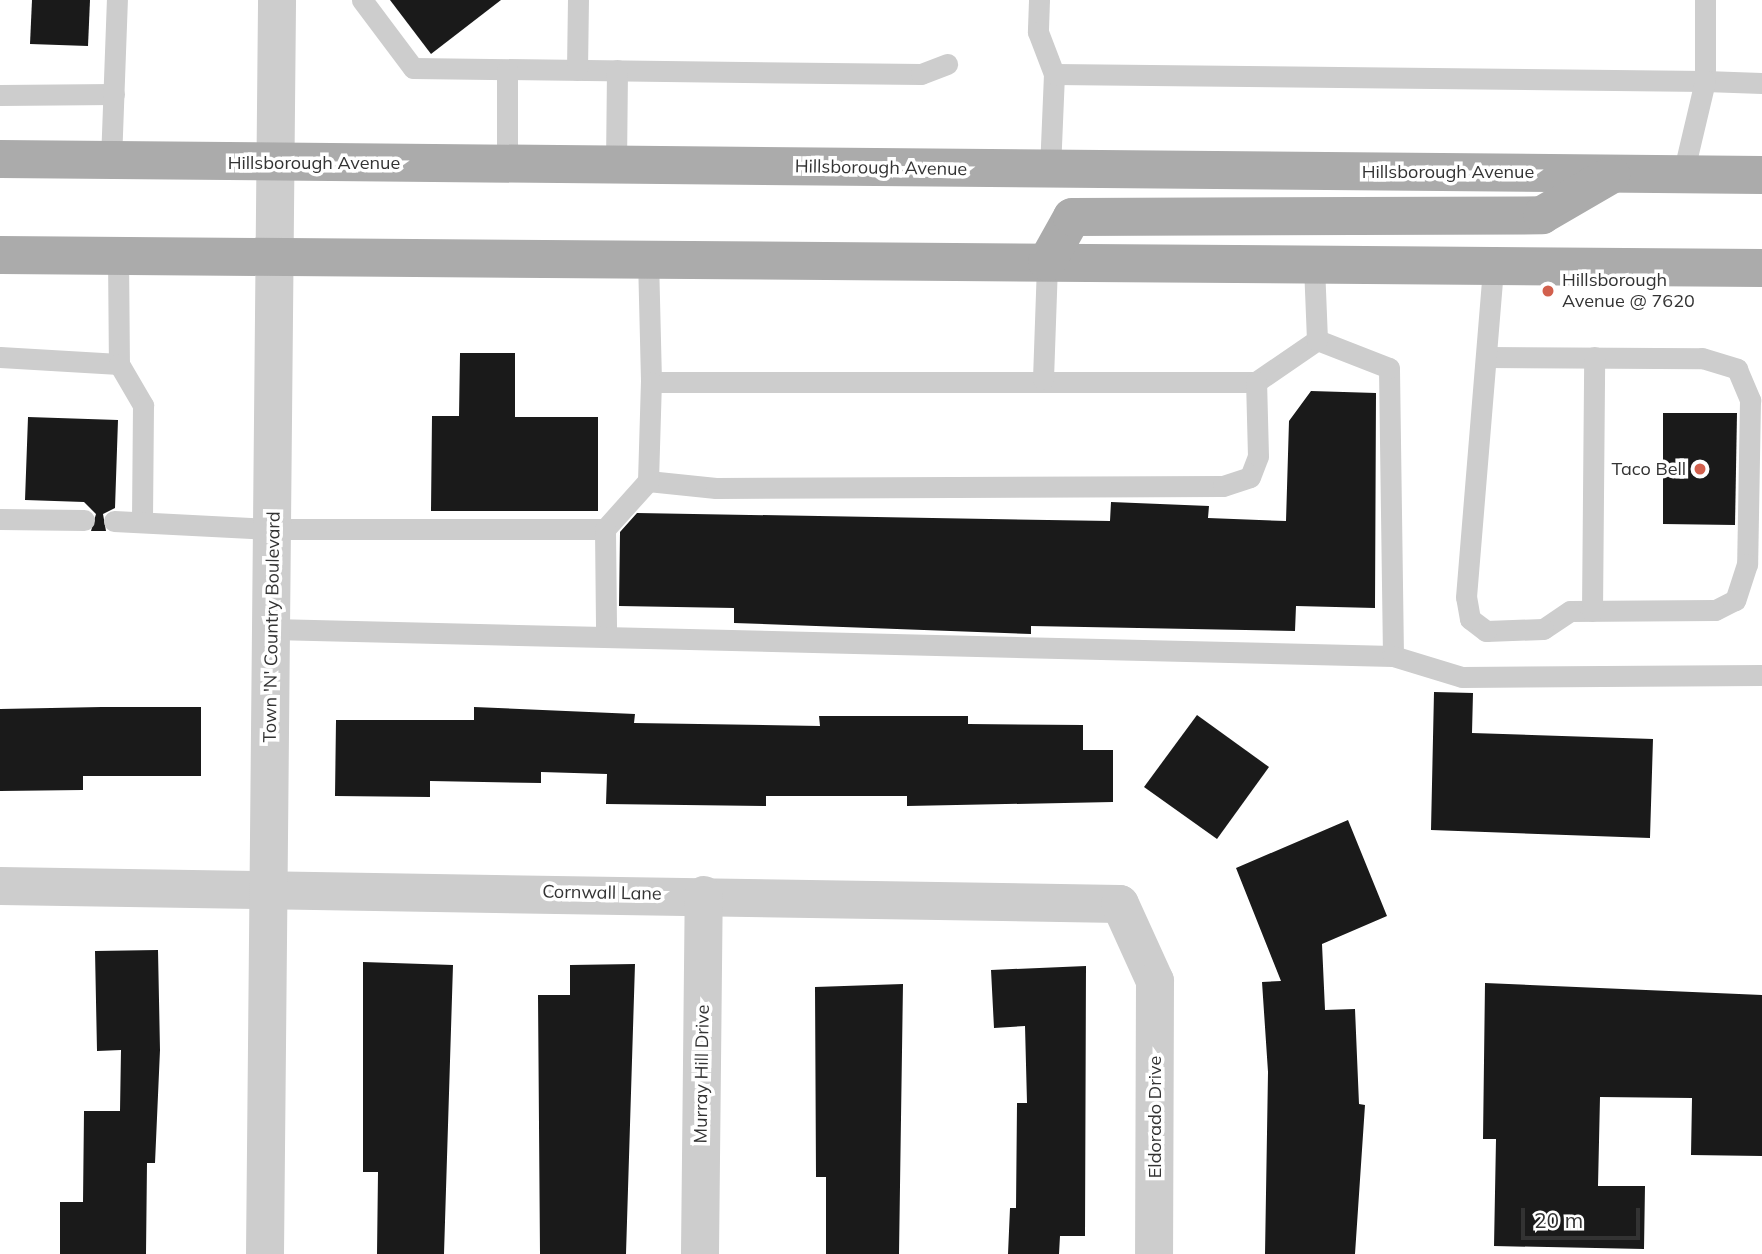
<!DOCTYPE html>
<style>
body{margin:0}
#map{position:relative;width:1762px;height:1254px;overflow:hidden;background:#fff;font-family:Mulish,sans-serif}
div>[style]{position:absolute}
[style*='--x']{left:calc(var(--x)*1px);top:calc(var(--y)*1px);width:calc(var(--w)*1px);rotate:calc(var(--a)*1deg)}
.building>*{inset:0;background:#1a1a1a}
.service>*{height:21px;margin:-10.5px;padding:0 10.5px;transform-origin:10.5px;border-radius:10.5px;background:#cdcdcd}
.minor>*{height:38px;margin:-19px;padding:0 19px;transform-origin:19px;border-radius:19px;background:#cdcdcd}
.tertiary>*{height:38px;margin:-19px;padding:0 19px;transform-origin:19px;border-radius:19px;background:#cdcdcd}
.primary>*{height:38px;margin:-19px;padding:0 19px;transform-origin:19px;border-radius:19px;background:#ababab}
.dots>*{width:19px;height:19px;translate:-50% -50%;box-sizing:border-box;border:4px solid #fff;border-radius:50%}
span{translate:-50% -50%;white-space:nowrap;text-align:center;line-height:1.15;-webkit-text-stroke:7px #fff;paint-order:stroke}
.street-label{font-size:18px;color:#333}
.poi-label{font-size:18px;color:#333}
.left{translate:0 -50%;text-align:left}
.right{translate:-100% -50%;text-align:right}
.scale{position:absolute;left:1521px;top:1208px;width:119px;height:32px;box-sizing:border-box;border:4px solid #333;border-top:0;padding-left:9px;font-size:21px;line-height:24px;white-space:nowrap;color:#333;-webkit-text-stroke:5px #fff;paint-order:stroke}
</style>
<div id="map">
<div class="building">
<i style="clip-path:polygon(32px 0,90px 0,88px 46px,30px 44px)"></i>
<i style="clip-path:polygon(390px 0,501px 0,431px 54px)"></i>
<i style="clip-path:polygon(460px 353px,515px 353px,515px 417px,598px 417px,598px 511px,431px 511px,432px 416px,459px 416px)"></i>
<i style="clip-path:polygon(1311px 391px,1376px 393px,1375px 608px,1296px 606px,1295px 631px,1031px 626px,1031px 634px,734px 623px,734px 608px,619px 606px,620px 532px,637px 513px,1110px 521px,1111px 502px,1209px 506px,1208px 518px,1286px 521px,1289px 421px)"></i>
<i style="clip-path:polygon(1663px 413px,1737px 413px,1735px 525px,1663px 524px)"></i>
<i style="clip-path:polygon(28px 417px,118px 420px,115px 508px,103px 514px,106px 531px,91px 531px,96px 514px,84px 502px,25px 500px)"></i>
<i style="clip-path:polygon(1434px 692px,1473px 693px,1472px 733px,1653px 739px,1650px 838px,1431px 830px)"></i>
<i style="clip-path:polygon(102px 707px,201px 707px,201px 776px,83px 776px,83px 790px,0 791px,0 709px)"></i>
<i style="clip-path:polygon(474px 707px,635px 714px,634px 723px,820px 726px,819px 716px,968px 716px,968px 724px,1083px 725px,1083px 750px,1113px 750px,1113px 802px,907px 806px,907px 796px,766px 796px,766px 806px,606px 804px,607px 774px,541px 772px,541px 783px,430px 781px,430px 797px,335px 796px,336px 720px,474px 720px)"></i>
<i style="clip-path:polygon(1197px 715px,1269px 767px,1217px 839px,1144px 787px)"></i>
<i style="clip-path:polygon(1348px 820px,1387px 916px,1322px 944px,1325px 1010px,1355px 1009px,1359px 1104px,1365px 1105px,1355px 1254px,1265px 1254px,1268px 1072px,1262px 982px,1281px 981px,1236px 868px)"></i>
<i style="clip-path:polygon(158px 950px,160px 1050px,155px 1163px,147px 1163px,146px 1254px,60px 1254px,60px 1202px,83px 1202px,84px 1111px,120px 1111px,121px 1050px,97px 1051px,95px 951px)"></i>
<i style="clip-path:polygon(363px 962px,453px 965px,444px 1254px,377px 1254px,378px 1172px,363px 1172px)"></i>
<i style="clip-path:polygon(635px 964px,626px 1254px,540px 1254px,538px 995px,570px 995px,570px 965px)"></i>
<i style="clip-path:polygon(1086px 966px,1085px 1236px,1060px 1236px,1059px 1254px,1008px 1254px,1010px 1208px,1016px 1208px,1017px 1103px,1027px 1103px,1025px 1026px,994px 1028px,991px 970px)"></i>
<i style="clip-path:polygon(1485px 983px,1762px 995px,1762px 1156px,1691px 1155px,1692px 1098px,1600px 1097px,1598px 1186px,1645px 1186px,1644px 1249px,1494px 1246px,1496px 1139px,1483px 1139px)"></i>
<i style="clip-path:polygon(903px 984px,899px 1254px,826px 1254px,826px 1177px,816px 1177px,815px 987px)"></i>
</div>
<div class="service">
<i style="--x:362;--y:0;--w:85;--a:53.1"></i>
<i style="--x:413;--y:68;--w:508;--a:0.68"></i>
<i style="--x:921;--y:74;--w:28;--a:-21"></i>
<i style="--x:1039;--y:0;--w:32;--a:92"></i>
<i style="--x:1038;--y:32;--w:45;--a:69.1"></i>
<i style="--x:1054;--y:74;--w:95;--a:92.4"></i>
<i style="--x:1705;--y:0;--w:81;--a:90"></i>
<i style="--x:1705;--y:81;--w:57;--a:2"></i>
<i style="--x:577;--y:70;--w:70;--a:-89.2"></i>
<i style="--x:1054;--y:74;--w:651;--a:0.62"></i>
<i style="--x:1705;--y:81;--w:96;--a:103.3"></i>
<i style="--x:0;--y:95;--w:114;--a:-0.5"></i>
<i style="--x:111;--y:161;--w:161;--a:-87.9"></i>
<i style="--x:507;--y:164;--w:94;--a:-90"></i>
<i style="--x:616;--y:165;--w:95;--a:-89.4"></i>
<i style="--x:118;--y:255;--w:109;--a:89.5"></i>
<i style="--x:648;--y:258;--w:124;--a:88.6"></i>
<i style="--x:651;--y:382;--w:605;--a:0"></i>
<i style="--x:1256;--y:382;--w:74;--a:-34.5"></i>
<i style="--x:0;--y:357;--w:119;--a:3.4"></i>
<i style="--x:119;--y:364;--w:48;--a:59.7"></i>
<i style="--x:143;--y:405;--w:116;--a:90.5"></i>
<i style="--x:1486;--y:357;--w:216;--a:0.3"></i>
<i style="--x:1702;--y:358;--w:37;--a:17"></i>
<i style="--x:1737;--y:369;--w:34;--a:67"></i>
<i style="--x:1750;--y:400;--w:164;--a:91"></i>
<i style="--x:1747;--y:564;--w:38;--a:108"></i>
<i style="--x:1735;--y:600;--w:22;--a:153"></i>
<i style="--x:1715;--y:610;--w:145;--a:179.6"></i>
<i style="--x:1570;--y:611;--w:32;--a:146"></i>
<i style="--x:1543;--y:629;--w:57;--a:178"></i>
<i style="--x:1486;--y:631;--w:20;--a:-143"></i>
<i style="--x:1470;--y:619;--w:22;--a:-100"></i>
<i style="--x:1466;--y:597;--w:332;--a:-85.3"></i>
<i style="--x:1043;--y:379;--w:117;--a:-88"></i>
<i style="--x:648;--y:481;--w:68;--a:5.9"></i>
<i style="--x:716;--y:488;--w:507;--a:-0.23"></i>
<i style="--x:1223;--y:486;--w:28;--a:-18"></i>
<i style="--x:1250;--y:477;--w:22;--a:-69"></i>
<i style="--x:1258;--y:456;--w:74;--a:-91.5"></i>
<i style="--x:0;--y:519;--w:84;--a:0.7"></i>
<i style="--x:114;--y:521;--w:160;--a:2.9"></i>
<i style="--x:274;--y:529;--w:331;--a:0"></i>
<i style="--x:605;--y:529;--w:64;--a:-48.1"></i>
<i style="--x:648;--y:481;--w:99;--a:-88.3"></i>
<i style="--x:605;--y:529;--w:104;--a:89.4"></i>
<i style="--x:1592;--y:611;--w:254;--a:-89.5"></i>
<i style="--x:272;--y:629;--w:1121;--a:1.38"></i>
<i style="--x:1393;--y:656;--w:288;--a:-90.8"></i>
<i style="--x:1389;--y:368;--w:77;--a:-158.7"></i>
<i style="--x:1317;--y:340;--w:76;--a:-92.3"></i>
<i style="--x:1393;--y:656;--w:72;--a:16.9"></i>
<i style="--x:1462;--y:677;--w:300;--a:-0.4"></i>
</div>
<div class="minor">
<i style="--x:0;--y:886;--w:1120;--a:0.92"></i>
<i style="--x:1120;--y:904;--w:85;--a:65.6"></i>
<i style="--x:1155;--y:981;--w:273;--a:90.2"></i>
<i style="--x:700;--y:1254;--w:359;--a:-89.4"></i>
</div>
<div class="tertiary">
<i style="--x:265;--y:1254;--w:1254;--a:-89.45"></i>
</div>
<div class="primary">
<i style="--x:0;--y:159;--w:1762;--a:0.52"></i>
<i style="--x:0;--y:255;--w:1762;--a:0.42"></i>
<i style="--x:1047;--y:262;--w:51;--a:-60.9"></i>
<i style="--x:1072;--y:217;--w:470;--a:-0.2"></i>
<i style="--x:1542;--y:215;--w:80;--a:-30.1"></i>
</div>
<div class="dots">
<i style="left:1548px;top:291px;background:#d2604d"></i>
<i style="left:1700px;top:469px;background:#d2604d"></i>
</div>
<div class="street-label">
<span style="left:314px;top:163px">Hillsborough Avenue</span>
<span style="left:881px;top:168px;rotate:1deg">Hillsborough Avenue</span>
<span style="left:1448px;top:172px">Hillsborough Avenue</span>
<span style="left:272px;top:627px;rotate:-89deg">Town 'N' Country Boulevard</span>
<span style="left:602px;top:893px;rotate:1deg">Cornwall Lane</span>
<span style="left:702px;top:1074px;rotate:-89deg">Murray Hill Drive</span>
<span style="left:1155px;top:1117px;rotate:-90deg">Eldorado Drive</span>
</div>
<div class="poi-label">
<span class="left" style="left:1562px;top:291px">Hillsborough<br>Avenue @ 7620</span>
<span class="right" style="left:1686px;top:469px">Taco Bell</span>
</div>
<div class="scale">20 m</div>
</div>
